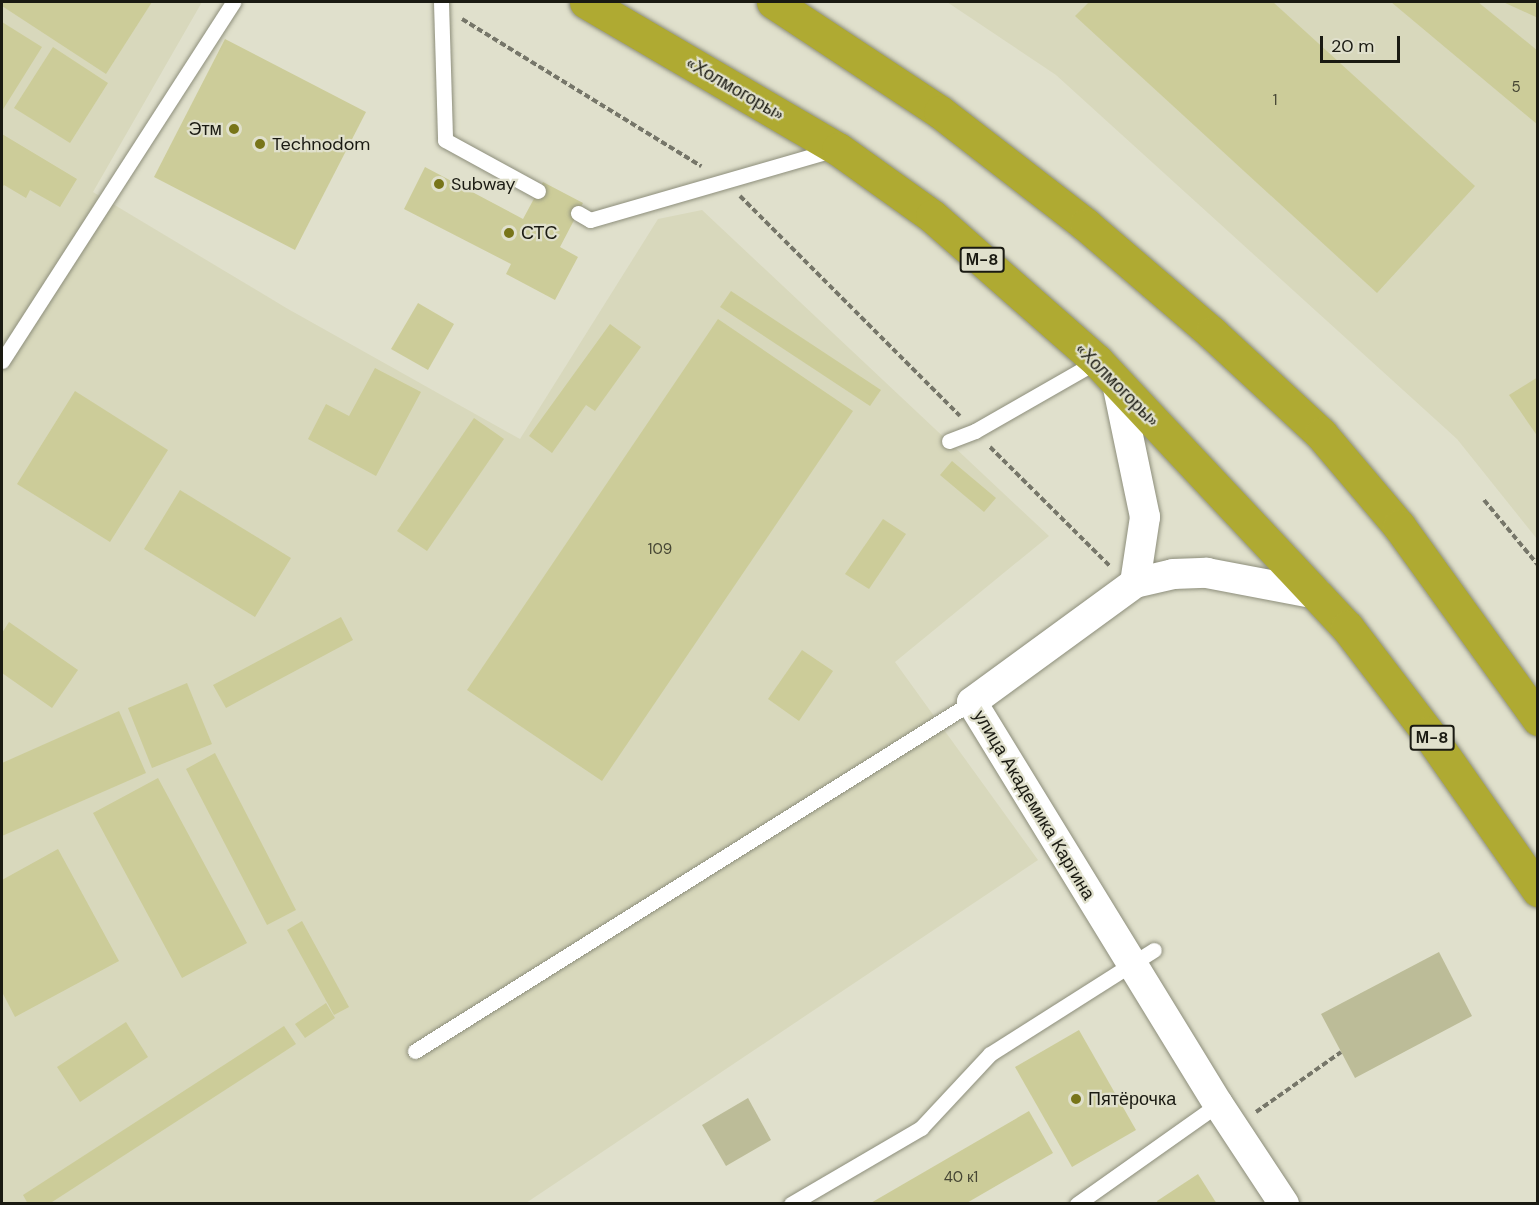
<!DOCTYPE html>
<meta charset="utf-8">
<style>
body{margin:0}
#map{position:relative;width:1539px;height:1205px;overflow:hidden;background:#e0e0cc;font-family:"DM Sans",sans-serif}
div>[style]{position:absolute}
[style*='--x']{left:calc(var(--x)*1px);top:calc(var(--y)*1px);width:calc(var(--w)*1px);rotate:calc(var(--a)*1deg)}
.built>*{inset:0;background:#d8d8bc}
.green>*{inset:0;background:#bcbc98}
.building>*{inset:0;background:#cc9}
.path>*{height:4px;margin-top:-2px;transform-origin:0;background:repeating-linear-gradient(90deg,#767669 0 6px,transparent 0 9px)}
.roads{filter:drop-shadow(0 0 2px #8d8e7b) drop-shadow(0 0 2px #8d8e7b)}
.lane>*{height:15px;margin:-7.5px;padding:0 7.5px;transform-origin:7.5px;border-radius:7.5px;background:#fff}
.street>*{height:30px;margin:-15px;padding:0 15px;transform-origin:15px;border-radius:15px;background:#fff}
.highway>*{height:33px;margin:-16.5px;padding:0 16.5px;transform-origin:16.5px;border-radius:16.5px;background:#afaa32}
.dots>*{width:16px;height:16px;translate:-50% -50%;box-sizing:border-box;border:3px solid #e0e0cc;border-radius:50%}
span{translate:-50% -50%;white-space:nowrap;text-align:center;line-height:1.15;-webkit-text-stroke:4.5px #e0e0cc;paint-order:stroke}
.number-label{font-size:15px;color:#464634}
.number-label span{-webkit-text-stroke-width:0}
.shield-label span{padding:2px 4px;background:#e0e0cc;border:2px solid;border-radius:4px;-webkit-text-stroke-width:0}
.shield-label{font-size:16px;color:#1a1a12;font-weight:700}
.street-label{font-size:18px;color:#1a1a12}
.poi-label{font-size:18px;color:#1a1a12}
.right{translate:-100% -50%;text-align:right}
.left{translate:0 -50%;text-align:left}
.frame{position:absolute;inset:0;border:3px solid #1a1a12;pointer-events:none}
.scale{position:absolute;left:1320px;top:36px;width:80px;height:27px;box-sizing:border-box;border:3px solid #1a1a12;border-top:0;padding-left:8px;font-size:18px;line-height:21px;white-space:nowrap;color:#1a1a12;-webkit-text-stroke:4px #e0e0cc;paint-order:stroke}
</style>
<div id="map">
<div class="built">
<i style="clip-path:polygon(2px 2px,202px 2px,93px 192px,288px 309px,520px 439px,658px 219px,702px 210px,1049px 536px,895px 662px,1038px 860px,526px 1203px,2px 1204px)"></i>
<i style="clip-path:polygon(947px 2px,1537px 2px,1537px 539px,1457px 439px,1056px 75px)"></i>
</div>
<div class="green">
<i style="clip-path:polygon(1439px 952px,1472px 1016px,1355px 1078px,1321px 1014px)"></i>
<i style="clip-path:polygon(748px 1098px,771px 1140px,726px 1166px,702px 1125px)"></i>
</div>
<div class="building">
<i style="clip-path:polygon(2px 2px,152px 2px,106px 74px,2px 6px)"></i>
<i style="clip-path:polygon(1089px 2px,1273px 2px,1475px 186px,1377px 293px,1075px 16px)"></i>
<i style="clip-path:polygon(1391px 2px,1478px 2px,1538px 51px,1538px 125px)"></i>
<i style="clip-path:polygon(1503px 2px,1538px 2px,1538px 18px)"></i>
<i style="clip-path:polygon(2px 22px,42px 47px,2px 111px)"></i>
<i style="clip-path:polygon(225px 39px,366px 112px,295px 250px,154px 177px)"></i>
<i style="clip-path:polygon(53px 47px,108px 83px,70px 143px,14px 108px)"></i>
<i style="clip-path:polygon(2px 134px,77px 179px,60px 207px,30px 190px,26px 198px,4px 185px,2px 188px)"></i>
<i style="clip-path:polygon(425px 167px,523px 219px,543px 182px,583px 203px,560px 247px,578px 257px,555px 300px,506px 274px,511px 264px,404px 209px)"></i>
<i style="clip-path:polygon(731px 291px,881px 390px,870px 406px,720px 307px)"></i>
<i style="clip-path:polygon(418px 303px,454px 324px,428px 370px,391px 349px)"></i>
<i style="clip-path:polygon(718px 319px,853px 411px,602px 781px,467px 690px)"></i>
<i style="clip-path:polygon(610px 324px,641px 347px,595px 411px,586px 405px,552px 453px,529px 436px)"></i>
<i style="clip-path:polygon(375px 368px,421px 392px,376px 476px,308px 439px,326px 404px,349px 416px)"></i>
<i style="clip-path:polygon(1538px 377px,1538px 437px,1509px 395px)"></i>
<i style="clip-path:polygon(75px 391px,168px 450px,110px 542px,17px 484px)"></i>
<i style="clip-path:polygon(474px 418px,504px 439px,427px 551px,397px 531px)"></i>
<i style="clip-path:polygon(952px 461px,996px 498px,984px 512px,940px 475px)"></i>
<i style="clip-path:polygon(180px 490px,291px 558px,255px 617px,144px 549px)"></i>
<i style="clip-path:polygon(883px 519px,906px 534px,869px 589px,845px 574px)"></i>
<i style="clip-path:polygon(341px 617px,353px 640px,226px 708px,213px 685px)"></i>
<i style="clip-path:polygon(9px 622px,78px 670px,52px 708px,2px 673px,2px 633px)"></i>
<i style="clip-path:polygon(802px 650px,833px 671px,799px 721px,768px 699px)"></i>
<i style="clip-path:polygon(187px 683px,212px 744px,152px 768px,128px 708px)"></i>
<i style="clip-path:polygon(119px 711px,146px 773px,2px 836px,2px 763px)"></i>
<i style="clip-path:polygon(215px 753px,296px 910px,267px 925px,186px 769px)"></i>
<i style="clip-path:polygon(158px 778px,247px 943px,182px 978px,93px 813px)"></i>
<i style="clip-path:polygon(58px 849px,119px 961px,15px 1017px,2px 992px,2px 880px)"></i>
<i style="clip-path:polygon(302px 921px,349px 1007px,334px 1015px,287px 930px)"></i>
<i style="clip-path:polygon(326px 1003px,335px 1018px,305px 1038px,295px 1024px)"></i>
<i style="clip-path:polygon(126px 1022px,148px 1057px,80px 1102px,57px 1067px)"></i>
<i style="clip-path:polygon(284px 1026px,296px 1044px,49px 1204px,28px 1204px,23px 1195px)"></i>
<i style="clip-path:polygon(1079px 1030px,1136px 1130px,1072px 1167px,1015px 1067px)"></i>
<i style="clip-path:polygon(1029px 1111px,1053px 1153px,965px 1204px,869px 1204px)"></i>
<i style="clip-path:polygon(1198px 1174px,1217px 1204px,1158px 1204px,1157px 1201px)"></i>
</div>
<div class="path">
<i style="--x:462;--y:19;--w:281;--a:31.6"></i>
<i style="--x:740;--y:196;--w:311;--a:45"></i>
<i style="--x:990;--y:447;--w:169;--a:44.8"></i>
<i style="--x:1484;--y:500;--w:85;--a:50.3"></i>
<i style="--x:1256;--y:1112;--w:104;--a:-35.2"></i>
</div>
<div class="roads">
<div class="lane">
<i style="--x:441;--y:2;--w:138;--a:88.3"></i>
<i style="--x:445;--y:140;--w:106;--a:28.7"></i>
<i style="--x:578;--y:213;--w:14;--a:30"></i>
<i style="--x:590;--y:220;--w:253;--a:-16.1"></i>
<i style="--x:2;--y:361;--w:427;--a:-57.2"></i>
<i style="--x:949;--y:441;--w:28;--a:-21"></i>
<i style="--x:975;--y:431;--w:141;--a:-29.8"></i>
<i style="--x:415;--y:1051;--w:657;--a:-32.07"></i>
<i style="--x:791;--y:1204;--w:151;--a:-30.3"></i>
<i style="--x:921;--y:1128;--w:101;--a:-47"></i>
<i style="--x:990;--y:1054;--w:194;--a:-32.4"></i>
<i style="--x:1077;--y:1204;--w:173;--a:-35.3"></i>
</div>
<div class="street">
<i style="--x:1117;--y:383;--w:137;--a:78.2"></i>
<i style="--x:1145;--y:517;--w:67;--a:98.6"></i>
<i style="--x:1284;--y:1204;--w:120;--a:-123.4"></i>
<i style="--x:1218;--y:1104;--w:471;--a:-121.5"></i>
<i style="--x:972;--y:702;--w:202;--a:-36.1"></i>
<i style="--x:1135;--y:583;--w:39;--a:-13"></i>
<i style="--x:1173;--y:574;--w:34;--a:-2"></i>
<i style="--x:1207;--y:573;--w:112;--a:10.8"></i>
</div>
<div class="highway">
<i style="--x:586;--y:2;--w:292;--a:30.3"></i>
<i style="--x:838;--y:149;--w:115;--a:35.5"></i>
<i style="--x:932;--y:216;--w:220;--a:41.3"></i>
<i style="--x:1097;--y:361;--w:365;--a:46.8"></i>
<i style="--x:1347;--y:627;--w:133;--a:52.6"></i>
<i style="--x:1428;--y:733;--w:192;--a:55"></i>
<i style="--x:773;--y:2;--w:200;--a:33.4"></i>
<i style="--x:940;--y:112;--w:185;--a:37.7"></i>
<i style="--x:1086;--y:225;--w:166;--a:40.6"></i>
<i style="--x:1212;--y:333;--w:149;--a:42.8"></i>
<i style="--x:1321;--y:434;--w:121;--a:49.7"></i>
<i style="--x:1399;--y:526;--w:238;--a:54.2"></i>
</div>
</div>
<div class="dots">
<i style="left:234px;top:129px;background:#787519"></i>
<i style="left:260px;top:144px;background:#787519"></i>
<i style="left:439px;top:184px;background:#787519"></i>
<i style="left:509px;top:233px;background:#787519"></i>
<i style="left:1076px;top:1099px;background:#787519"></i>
</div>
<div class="number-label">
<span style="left:1516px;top:88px">5</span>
<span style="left:1275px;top:101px">1</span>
<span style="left:660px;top:550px">109</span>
<span style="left:961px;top:1178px">40 к1</span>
</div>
<div class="shield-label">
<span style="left:982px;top:260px">М-8</span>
<span style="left:1432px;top:738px">М-8</span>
</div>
<div class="street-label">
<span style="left:735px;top:89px;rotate:30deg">«Холмогоры»</span>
<span style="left:1117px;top:385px;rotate:45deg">«Холмогоры»</span>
<span style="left:1034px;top:805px;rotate:59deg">улица Академика Каргина</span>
</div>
<div class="poi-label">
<span class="right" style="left:222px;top:129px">Этм</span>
<span class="left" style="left:272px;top:144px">Technodom</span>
<span class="left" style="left:451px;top:184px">Subway</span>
<span class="left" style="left:521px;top:233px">СТС</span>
<span class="left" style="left:1088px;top:1099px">Пятёрочка</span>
</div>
<div class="frame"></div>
<div class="scale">20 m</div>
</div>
